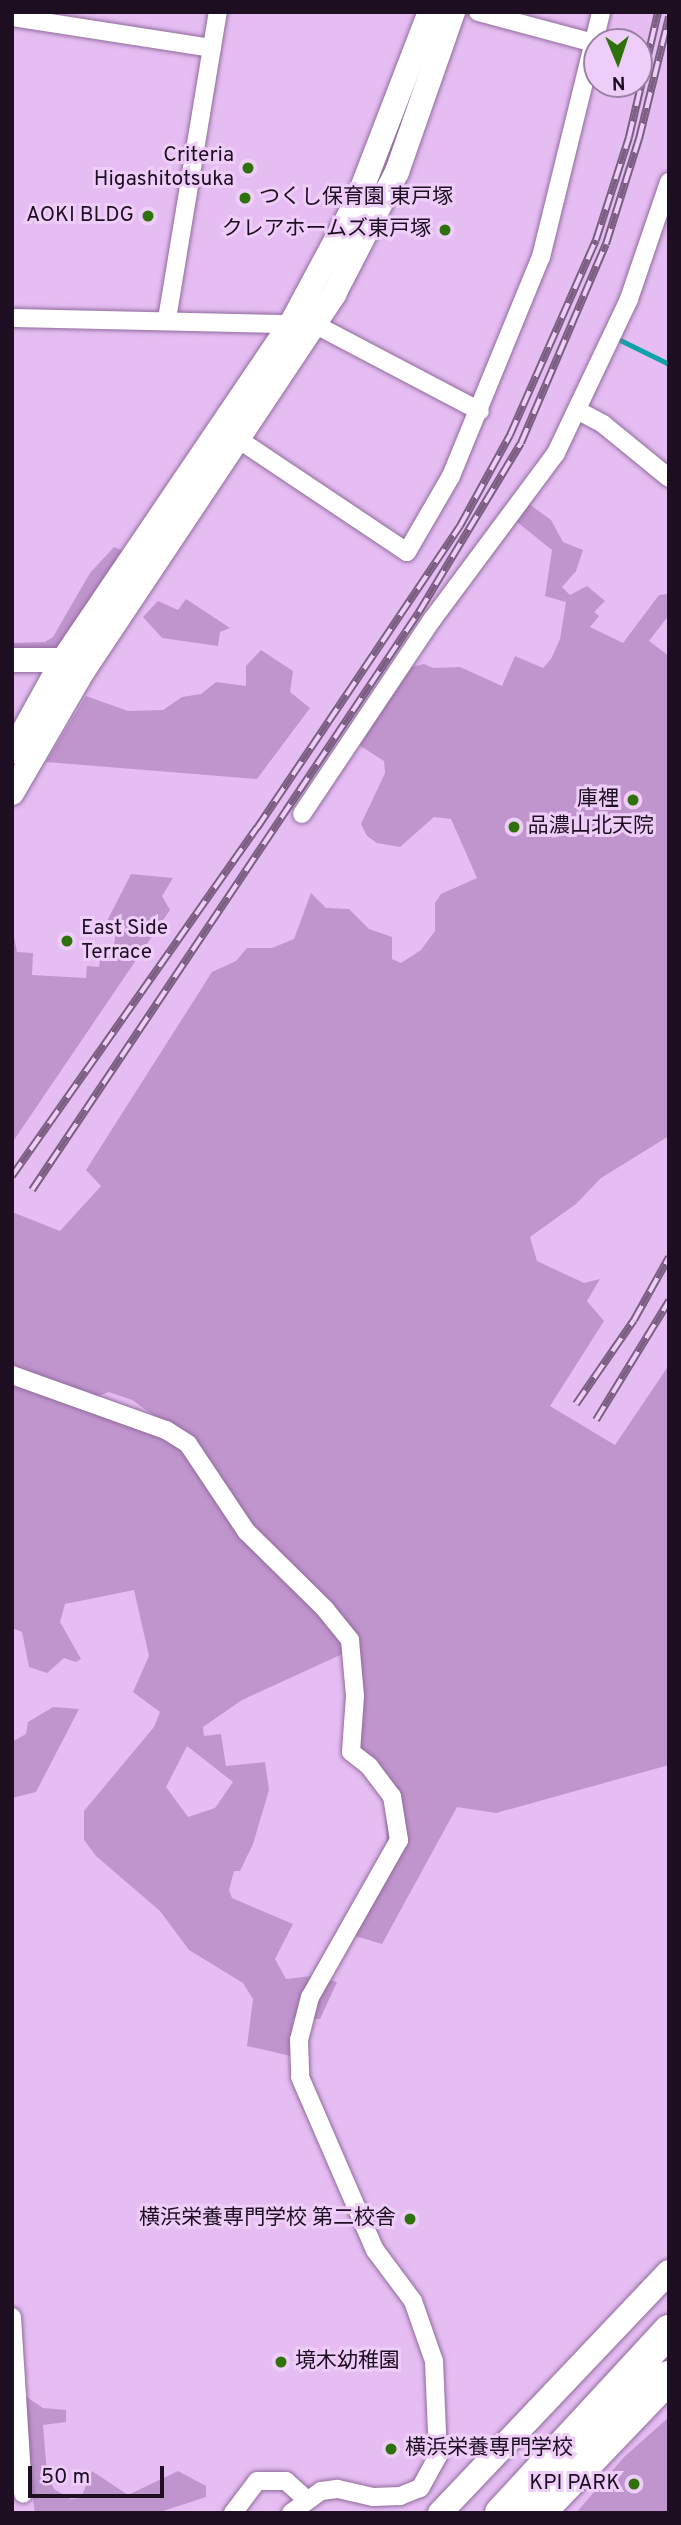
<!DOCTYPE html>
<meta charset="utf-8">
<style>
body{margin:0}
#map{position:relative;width:681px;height:2525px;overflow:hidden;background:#e5bdf2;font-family:Overpass,"Noto Sans JP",sans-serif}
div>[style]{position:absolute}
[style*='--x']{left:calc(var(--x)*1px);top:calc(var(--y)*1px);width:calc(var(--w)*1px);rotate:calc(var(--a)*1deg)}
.green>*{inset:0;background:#c095cd}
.stream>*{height:5px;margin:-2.5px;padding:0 2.5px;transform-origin:2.5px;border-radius:2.5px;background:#0fa2a6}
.roads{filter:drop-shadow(0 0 2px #906b9c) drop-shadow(0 0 2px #906b9c)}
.street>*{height:18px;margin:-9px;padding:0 9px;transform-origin:9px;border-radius:9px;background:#fff}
.secondary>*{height:24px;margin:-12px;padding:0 12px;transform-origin:12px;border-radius:12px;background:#fff}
.highway>*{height:32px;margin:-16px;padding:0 16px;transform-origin:16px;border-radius:16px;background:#fff}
.rail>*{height:8px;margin-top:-4px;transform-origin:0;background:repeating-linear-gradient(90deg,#eecef9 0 16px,#7a5f82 0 32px);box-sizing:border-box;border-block:2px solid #7a5f82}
.dots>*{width:19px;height:19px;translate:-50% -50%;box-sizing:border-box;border:4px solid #eecef9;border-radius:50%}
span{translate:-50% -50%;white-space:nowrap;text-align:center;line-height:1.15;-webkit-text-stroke:6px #eecef9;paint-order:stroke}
.poi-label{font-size:21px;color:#1d0e21}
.right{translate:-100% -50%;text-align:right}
.left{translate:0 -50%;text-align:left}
.frame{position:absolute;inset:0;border:14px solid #1d0e21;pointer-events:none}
.north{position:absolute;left:583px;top:28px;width:70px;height:70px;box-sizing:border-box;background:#eecef9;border:2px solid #9a81a3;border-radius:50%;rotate:178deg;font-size:19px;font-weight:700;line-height:28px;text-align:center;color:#1d0e21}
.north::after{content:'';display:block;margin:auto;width:24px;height:32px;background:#2f710b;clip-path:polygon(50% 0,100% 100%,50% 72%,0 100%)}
.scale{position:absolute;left:28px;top:2466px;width:136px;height:32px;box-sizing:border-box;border:4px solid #1d0e21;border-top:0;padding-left:9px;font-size:21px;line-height:24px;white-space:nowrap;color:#1d0e21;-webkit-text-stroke:5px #eecef9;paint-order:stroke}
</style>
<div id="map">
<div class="green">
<i style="clip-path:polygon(529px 504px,551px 520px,563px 542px,583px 550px,576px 571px,562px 587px,570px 595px,587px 586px,605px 601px,594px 612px,599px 616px,590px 627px,623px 643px,659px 595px,669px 594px,669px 615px,649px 641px,669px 656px,669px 1136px,601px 1178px,576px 1204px,530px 1237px,537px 1261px,584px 1283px,600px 1279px,587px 1301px,604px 1321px,550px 1406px,615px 1445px,669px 1365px,669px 1765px,496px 1813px,457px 1807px,382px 1944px,338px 1931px,387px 1849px,384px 1792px,358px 1752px,354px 1637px,254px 1534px,190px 1441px,132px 1400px,109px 1392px,90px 1399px,12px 1364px,12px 1212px,60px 1231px,101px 1186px,86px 1170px,212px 972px,236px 961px,247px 948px,272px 948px,294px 939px,311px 893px,326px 908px,349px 909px,369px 929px,392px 937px,392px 959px,401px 963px,421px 950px,435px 931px,435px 903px,441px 894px,477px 878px,451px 819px,434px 817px,400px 847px,377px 843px,367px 836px,361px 824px,385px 773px,384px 761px,359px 745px,412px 667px,424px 664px,433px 668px,460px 667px,502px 686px,515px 656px,543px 668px,551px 659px,560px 639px,566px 602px,545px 596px,552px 550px,517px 522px)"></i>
<i style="clip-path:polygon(114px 547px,123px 551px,59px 649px,12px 652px,12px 643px,45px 642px,53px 637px,90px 573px)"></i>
<i style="clip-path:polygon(186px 599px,230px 628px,220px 632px,218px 646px,162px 638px,143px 617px,158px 601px,178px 610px)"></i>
<i style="clip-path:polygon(261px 650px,293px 671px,290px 692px,310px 708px,257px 779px,46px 762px,86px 696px,128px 711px,163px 710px,182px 697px,201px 694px,216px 682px,246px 686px,246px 666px)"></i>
<i style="clip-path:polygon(131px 874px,173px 878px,162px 896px,170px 910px,12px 1143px,12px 926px,17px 952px,33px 953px,32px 975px,86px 978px,87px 966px,99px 967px,101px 955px,113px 955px,116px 930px,107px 921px)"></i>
<i style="clip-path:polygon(evenodd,12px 1381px,66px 1404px,67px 1401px,178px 1441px,322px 1610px,349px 1651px,242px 1700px,203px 1727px,204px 1736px,221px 1734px,226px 1766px,265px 1762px,269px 1790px,253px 1844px,240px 1871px,234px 1871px,229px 1890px,232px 1898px,293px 1924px,275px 1959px,286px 1979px,312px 1976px,337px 1982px,320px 2019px,293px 2019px,291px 2056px,247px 2046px,253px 1999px,243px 1983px,189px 1950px,160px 1911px,96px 1856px,84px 1840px,84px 1811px,154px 1727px,160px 1712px,133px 1692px,149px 1656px,134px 1590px,65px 1604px,60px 1622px,81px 1659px,76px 1662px,64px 1658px,47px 1673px,29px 1667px,22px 1632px,12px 1628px,12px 1381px,187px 1746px,233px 1782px,215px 1808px,188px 1817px,166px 1787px,187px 1746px)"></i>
<i style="clip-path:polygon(53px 1707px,79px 1709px,36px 1792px,12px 1798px,12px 1742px,26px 1734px,28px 1722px)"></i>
<i style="clip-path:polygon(25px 2396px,43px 2408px,66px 2410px,66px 2422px,43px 2425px,47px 2473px,54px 2489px,71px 2499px,81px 2498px,92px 2471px,128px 2495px,178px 2471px,206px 2486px,206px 2497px,157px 2513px,35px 2513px,24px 2435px)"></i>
<i style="clip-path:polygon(669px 2417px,669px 2513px,576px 2513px,624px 2457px)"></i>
</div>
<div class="stream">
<i style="--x:620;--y:340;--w:55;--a:26.1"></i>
</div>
<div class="roads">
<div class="street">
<i style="--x:478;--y:12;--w:120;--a:15"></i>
<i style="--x:12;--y:17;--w:202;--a:8.8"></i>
<i style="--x:12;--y:318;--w:304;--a:1.3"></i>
<i style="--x:316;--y:325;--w:185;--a:27.7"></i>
<i style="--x:167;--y:319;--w:311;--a:-80.6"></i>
<i style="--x:577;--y:410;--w:30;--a:28"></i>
<i style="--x:603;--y:424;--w:85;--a:39.3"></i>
<i style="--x:229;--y:433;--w:214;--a:33.8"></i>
<i style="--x:407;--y:552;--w:88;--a:-59.9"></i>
<i style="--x:451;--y:476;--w:237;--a:-67.7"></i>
<i style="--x:541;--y:257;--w:252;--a:-76.2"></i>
<i style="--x:302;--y:814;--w:234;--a:-56.2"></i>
<i style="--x:432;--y:620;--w:208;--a:-53.4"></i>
<i style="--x:556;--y:453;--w:170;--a:-64.6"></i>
<i style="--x:629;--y:299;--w:124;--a:-71.1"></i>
<i style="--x:12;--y:1375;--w:164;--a:19.7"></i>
<i style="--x:166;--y:1430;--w:26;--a:32"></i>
<i style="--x:188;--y:1444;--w:105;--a:56.3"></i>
<i style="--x:246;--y:1531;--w:111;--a:44.6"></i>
<i style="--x:325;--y:1609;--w:40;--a:51"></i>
<i style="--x:350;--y:1640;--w:56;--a:84.9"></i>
<i style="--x:355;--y:1696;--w:56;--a:94.1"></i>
<i style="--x:351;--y:1752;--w:23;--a:38"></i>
<i style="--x:369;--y:1766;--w:38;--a:53"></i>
<i style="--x:392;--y:1796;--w:45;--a:81"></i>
<i style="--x:399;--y:1840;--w:180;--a:119.5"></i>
<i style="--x:310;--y:1997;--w:44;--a:104.3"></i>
<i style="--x:299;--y:2040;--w:37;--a:88"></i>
<i style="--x:300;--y:2077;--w:189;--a:66.6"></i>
<i style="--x:375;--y:2250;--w:64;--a:53.3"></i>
<i style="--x:413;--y:2301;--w:64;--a:70.7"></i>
<i style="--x:434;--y:2361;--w:95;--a:87.6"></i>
<i style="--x:438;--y:2456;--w:37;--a:119"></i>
<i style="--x:420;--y:2488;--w:22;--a:158"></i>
<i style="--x:400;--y:2496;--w:27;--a:178"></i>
<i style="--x:373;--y:2497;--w:37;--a:-167"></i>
<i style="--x:337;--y:2489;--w:16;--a:173"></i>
<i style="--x:321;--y:2491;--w:37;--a:144"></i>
<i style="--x:12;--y:2317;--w:177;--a:86.4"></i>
<i style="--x:233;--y:2513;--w:40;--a:-53"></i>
<i style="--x:257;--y:2481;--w:29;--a:0"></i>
<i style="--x:286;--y:2481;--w:25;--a:42"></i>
</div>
<div class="secondary">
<i style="--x:12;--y:660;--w:51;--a:0"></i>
<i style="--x:63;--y:660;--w:11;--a:27"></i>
<i style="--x:12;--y:752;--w:105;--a:-61"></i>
<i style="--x:63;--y:660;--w:408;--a:-55.9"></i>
<i style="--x:292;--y:322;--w:137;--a:-61.8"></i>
<i style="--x:357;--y:201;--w:203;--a:-68.9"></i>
<i style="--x:12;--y:793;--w:141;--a:-59.8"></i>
<i style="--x:83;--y:671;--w:453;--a:-56.3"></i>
<i style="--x:334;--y:294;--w:137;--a:-62.7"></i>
<i style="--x:397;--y:172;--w:170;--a:-70.7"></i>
<i style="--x:440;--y:2513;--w:332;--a:-46.5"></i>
</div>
<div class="highway">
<i style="--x:501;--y:2513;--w:248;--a:-47.3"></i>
<i style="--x:539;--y:2513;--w:188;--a:-46.3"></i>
</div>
</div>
<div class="rail">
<i style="--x:12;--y:1176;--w:426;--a:-54.9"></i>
<i style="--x:257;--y:828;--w:364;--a:-56.1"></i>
<i style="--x:460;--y:526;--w:104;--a:-61.2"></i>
<i style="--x:510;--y:435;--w:213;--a:-66.2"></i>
<i style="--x:596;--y:240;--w:108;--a:-72.2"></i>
<i style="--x:629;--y:137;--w:128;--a:-76.9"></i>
<i style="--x:32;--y:1190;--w:696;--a:-56.2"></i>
<i style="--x:419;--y:612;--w:197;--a:-58.9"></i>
<i style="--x:521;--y:443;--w:216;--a:-66.9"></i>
<i style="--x:606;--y:244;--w:110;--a:-72.6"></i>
<i style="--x:639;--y:139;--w:126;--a:-76.2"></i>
<i style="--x:576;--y:1404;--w:102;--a:-55.4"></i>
<i style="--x:634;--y:1320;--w:72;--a:-60.9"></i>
<i style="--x:596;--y:1420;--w:140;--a:-58.5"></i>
</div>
<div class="dots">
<i style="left:248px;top:168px;background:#2f710b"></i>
<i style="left:245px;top:198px;background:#2f710b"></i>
<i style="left:148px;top:216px;background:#2f710b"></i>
<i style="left:445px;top:230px;background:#2f710b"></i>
<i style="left:633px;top:800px;background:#2f710b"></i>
<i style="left:514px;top:827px;background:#2f710b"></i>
<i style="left:67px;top:941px;background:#2f710b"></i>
<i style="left:410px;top:2219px;background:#2f710b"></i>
<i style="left:281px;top:2362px;background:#2f710b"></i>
<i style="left:391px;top:2449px;background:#2f710b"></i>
<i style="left:634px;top:2484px;background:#2f710b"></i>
</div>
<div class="poi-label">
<span class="right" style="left:234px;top:168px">Criteria<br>Higashitotsuka</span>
<span class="left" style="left:259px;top:198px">つくし保育園 東戸塚</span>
<span class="right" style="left:134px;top:216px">AOKI BLDG</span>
<span class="right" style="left:431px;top:230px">クレアホームズ東戸塚</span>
<span class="right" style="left:619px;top:800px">庫裡</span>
<span class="left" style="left:528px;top:827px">品濃山北天院</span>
<span class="left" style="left:81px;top:941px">East Side<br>Terrace</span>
<span class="right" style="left:396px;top:2219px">横浜栄養専門学校 第二校舎</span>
<span class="left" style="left:295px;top:2362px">境木幼稚園</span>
<span class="left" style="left:405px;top:2449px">横浜栄養専門学校</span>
<span class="right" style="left:620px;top:2484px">KPI PARK</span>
</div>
<div class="frame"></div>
<div class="north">N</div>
<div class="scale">50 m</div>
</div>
